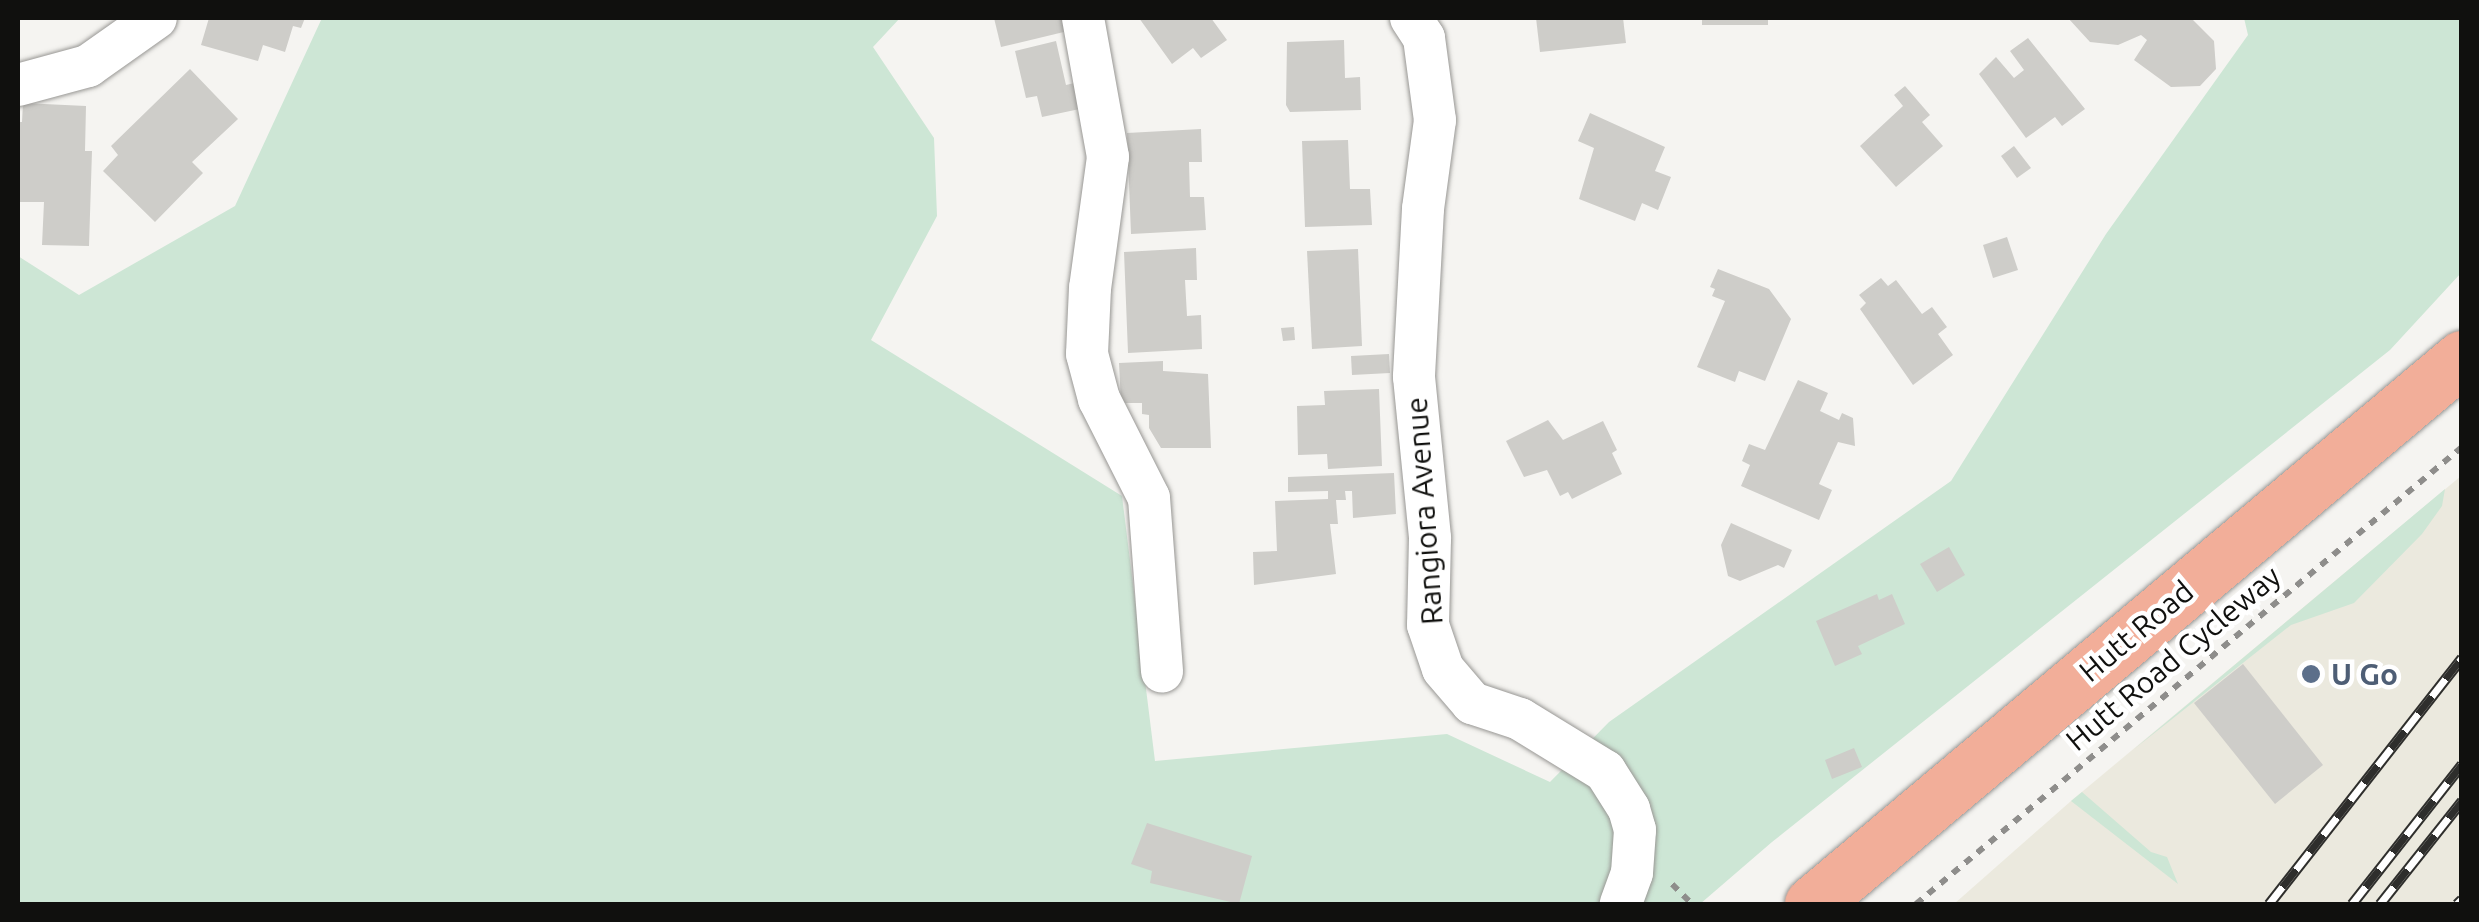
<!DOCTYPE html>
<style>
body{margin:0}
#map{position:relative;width:2479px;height:922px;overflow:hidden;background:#f5f4f1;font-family:Ubuntu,sans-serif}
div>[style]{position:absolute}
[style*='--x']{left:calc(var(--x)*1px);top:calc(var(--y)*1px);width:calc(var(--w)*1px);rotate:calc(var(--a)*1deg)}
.built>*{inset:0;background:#ebe9de}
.green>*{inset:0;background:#cde6d5}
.building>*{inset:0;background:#cecdc9}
.path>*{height:6px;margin-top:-3px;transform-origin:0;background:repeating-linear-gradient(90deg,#8e8d8b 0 8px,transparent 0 16px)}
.roads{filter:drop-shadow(0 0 2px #989794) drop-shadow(0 0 2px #989794)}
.street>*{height:42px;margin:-21px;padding:0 21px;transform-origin:21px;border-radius:21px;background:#fff}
.primary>*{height:55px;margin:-27.5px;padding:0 27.5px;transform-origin:27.5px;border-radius:27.5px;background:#f2ae99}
.rail>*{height:11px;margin-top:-5.5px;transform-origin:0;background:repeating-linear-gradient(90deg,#fff 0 22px,#2e2e2c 0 44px);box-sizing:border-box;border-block:2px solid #2e2e2c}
.dots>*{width:28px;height:28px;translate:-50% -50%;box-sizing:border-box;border:5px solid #fff;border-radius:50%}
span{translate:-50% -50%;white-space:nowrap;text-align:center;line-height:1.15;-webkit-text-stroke:9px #fff;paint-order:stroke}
.street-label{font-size:30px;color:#10100e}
.service-label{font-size:30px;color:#4e5e75;font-weight:700}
.left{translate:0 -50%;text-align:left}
.frame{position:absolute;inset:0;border:20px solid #10100e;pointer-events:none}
</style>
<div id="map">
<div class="built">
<i style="clip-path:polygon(2461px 476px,2461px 904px,1954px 904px,2071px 801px)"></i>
</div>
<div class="green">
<i style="clip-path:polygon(322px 18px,900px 18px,873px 47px,934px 138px,937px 216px,871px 340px,1122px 496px,1155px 761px,1447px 734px,1550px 782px,1609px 722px,1951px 481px,2106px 234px,2248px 35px,2244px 18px,2461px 18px,2461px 273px,2390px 350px,1772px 842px,1700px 904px,18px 904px,18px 256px,79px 295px,235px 206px)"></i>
<i style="clip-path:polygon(2445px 489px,2442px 506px,2422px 534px,2354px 603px,2291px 625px,2133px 750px)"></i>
<i style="clip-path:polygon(2082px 792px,2151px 852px,2167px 857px,2178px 884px,2071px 801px)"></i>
</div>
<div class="building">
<i style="clip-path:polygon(209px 18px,305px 18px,301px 28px,293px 26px,285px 52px,263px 45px,258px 61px,201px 45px)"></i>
<i style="clip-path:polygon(994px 18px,1065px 18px,1068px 31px,1001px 47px)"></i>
<i style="clip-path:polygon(1139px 18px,1211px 18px,1227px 40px,1201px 58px,1193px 48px,1172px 64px)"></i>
<i style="clip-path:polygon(1536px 18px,1623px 18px,1626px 43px,1540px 52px)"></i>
<i style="clip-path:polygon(1702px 18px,1768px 18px,1768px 25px,1702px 25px)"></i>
<i style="clip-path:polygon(2068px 18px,2191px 18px,2214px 41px,2216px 69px,2200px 86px,2171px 87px,2134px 60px,2147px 40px,2141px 35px,2118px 45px,2090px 42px)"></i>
<i style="clip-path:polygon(2028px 38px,2085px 109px,2062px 126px,2055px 117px,2026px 138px,1979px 74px,1996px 57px,2014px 78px,2024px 70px,2010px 51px)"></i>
<i style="clip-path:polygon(1344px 40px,1345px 78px,1360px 77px,1361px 110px,1290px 112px,1286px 105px,1287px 42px)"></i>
<i style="clip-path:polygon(1056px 41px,1066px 85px,1083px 81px,1089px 107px,1042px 117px,1037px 96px,1026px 98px,1015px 51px)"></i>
<i style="clip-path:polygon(190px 69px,238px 119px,192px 162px,203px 173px,155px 222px,103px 171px,118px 155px,111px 146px)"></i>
<i style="clip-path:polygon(1905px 86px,1930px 115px,1922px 122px,1943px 146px,1896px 187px,1860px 146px,1903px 106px,1894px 95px)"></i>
<i style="clip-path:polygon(23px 103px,86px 106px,85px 151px,92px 151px,89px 246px,42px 245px,44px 202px,18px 202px,18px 122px,22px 122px)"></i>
<i style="clip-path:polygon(1590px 113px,1665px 147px,1655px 171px,1671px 177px,1658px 210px,1642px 203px,1635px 221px,1579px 199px,1594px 148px,1578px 141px)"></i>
<i style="clip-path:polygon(1201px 129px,1202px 162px,1189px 162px,1190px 197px,1204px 197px,1206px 230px,1131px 234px,1127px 133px)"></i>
<i style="clip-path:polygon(1348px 140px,1350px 189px,1370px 189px,1372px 225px,1305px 227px,1302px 141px)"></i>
<i style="clip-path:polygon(2014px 146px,2031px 168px,2017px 178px,2001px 156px)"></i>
<i style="clip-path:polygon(2007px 237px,2018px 270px,1993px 278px,1983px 245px)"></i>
<i style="clip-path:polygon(1196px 248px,1197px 280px,1185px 280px,1187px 316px,1201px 315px,1202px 349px,1128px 353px,1124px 252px)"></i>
<i style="clip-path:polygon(1358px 249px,1362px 346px,1312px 349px,1307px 251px)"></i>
<i style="clip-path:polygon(1718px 269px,1769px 289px,1791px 319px,1765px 381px,1739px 371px,1735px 382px,1697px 367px,1725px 301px,1712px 296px,1715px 289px,1710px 287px)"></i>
<i style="clip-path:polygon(1881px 278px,1888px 286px,1896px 280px,1922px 314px,1932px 307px,1947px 327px,1938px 334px,1953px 355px,1913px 385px,1860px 309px,1866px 303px,1859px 295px)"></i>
<i style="clip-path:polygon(1294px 327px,1295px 340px,1283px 341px,1281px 328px)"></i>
<i style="clip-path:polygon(1389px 354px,1390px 373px,1352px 375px,1351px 356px)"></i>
<i style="clip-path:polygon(1163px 361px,1163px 371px,1208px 374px,1211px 448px,1161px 448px,1149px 428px,1149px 415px,1142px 414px,1142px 403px,1121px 403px,1119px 363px)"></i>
<i style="clip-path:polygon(1798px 380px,1828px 393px,1820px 411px,1839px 420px,1842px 413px,1853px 418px,1855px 446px,1838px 442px,1819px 484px,1832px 490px,1819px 520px,1741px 486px,1750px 465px,1742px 461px,1749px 444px,1765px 450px)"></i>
<i style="clip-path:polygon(1379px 389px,1382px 466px,1328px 469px,1327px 454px,1298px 455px,1297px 406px,1325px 405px,1324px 391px)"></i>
<i style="clip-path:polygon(1548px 420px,1563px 440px,1603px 421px,1617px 450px,1612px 453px,1622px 474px,1572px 499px,1568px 492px,1560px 496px,1547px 470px,1524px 477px,1506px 441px)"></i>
<i style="clip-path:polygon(1394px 473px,1396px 514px,1353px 518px,1352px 491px,1345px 491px,1346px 500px,1336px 500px,1338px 524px,1330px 524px,1336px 574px,1254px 585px,1253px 552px,1277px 551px,1275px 501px,1328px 499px,1328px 491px,1288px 492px,1288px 477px)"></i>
<i style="clip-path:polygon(1731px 523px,1792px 550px,1784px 568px,1778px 565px,1740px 581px,1728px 576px,1721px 545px)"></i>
<i style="clip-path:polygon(1949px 547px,1965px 575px,1937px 592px,1920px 564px)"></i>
<i style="clip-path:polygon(1877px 594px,1879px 600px,1892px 594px,1905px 624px,1858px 646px,1862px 654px,1835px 666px,1816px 621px)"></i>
<i style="clip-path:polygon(2243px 664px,2323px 765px,2275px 804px,2194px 703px)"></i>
<i style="clip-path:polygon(1854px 748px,1862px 767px,1832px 779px,1825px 760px)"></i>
<i style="clip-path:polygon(1147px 823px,1252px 856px,1239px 904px,1150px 883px,1152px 871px,1131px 864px)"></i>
</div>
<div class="path">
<i style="--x:1672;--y:884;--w:28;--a:45"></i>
<i style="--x:1916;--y:904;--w:712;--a:-39.93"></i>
</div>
<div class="roads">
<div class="street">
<i style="--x:1083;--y:18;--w:141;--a:79.8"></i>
<i style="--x:1108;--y:157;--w:132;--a:97.8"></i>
<i style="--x:1090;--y:288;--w:66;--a:92.6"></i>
<i style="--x:1087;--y:354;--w:47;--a:75.1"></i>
<i style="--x:1099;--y:399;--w:111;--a:63.2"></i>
<i style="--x:1149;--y:498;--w:174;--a:85.7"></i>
<i style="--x:1411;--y:18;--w:24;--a:57"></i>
<i style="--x:1424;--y:38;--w:83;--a:82.4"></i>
<i style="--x:1435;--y:120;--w:90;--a:97.7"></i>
<i style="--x:1423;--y:209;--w:168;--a:93.1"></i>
<i style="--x:1414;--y:377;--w:162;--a:84.3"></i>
<i style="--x:1430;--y:538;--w:87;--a:91.3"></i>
<i style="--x:1428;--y:625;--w:46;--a:71.2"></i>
<i style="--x:1443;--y:669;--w:45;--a:49.5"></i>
<i style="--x:1472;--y:703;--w:51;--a:18.4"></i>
<i style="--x:1520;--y:719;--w:100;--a:31.5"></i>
<i style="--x:1605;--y:771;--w:45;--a:57.7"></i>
<i style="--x:1629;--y:809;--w:22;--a:74"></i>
<i style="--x:1635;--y:830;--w:43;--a:94"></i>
<i style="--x:1632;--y:873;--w:33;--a:110"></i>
<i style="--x:18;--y:85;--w:73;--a:-15.2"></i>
<i style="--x:88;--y:66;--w:83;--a:-35.2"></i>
</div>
<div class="primary">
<i style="--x:1812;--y:904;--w:849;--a:-40.03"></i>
</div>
</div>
<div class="rail">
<i style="--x:2269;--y:904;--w:313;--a:-51.9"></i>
<i style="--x:2352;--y:904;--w:178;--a:-51.8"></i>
<i style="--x:2380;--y:904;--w:132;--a:-51.5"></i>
<i style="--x:2457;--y:904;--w:7;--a:-45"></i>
</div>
<div class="dots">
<i style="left:2311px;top:674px;background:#5c6f8a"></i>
</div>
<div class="street-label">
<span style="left:1424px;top:511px;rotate:-94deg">Rangiora Avenue</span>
<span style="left:2136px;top:631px;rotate:-40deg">Hutt Road</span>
<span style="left:2173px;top:658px;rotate:-40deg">Hutt Road Cycleway</span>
</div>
<div class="service-label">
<span class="left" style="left:2331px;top:674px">U Go</span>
</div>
<div class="frame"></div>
</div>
